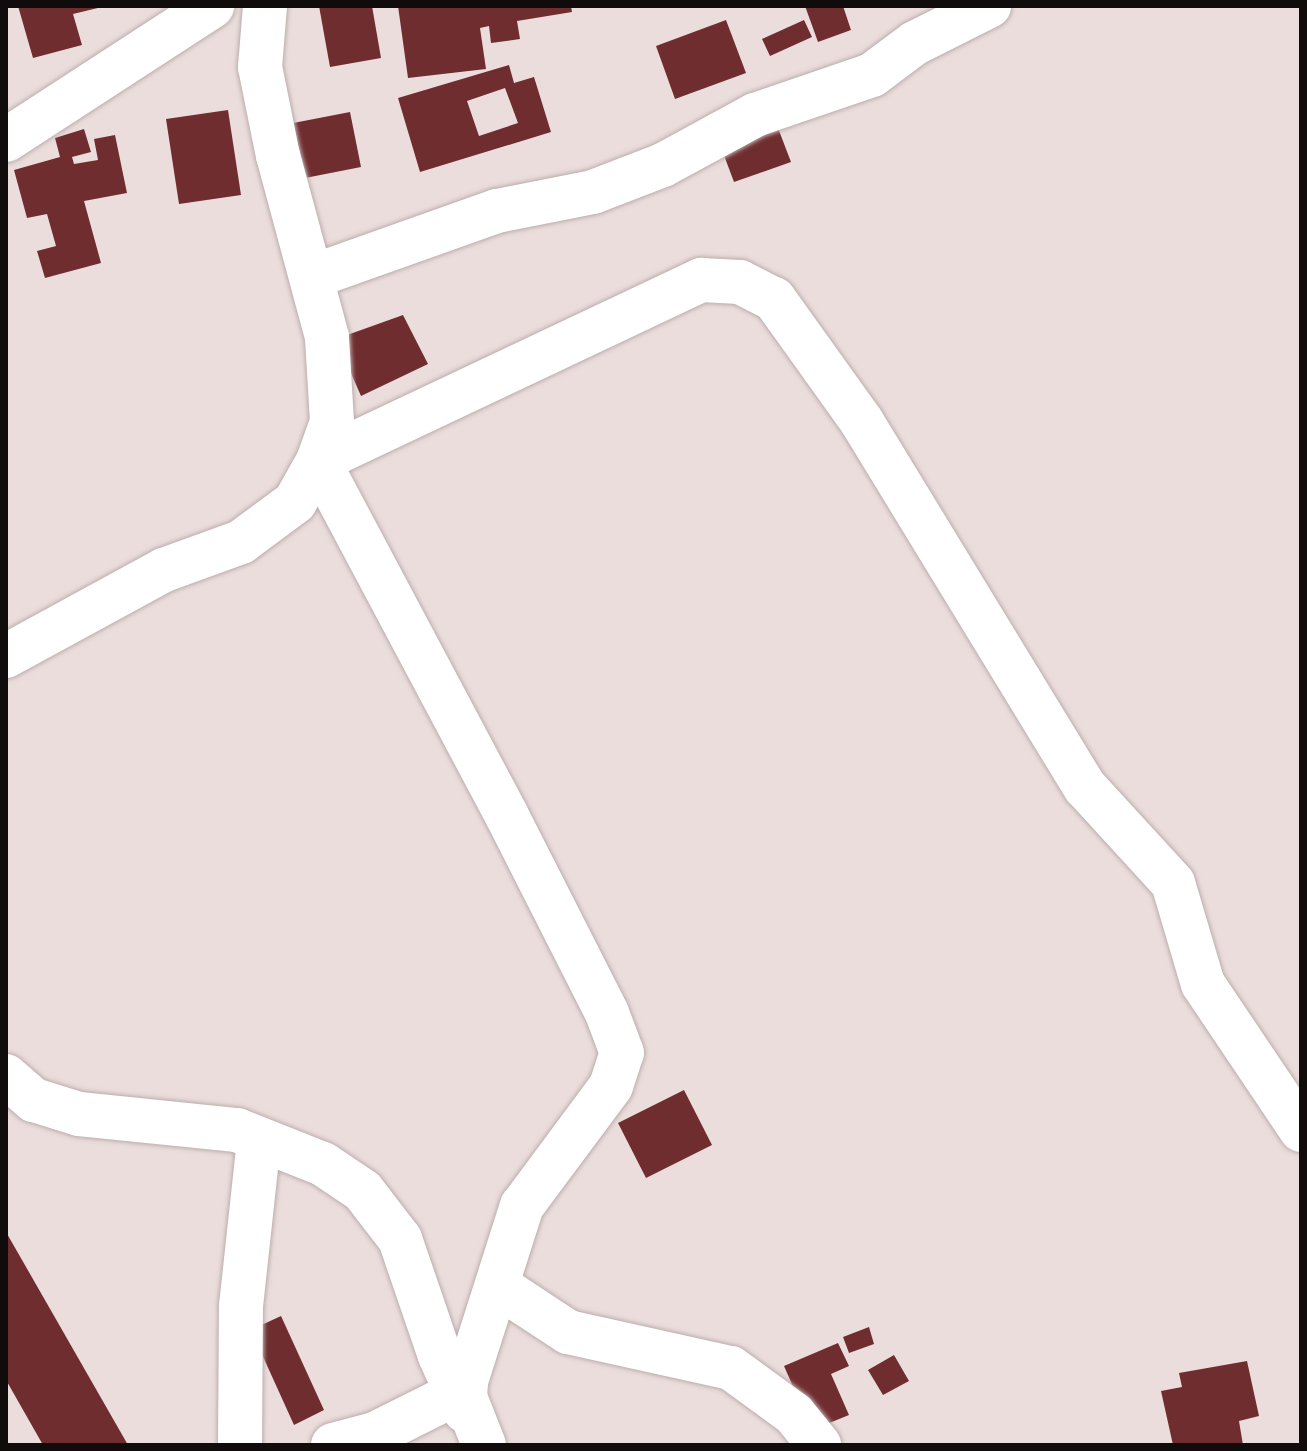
<!DOCTYPE html>
<style>
body{margin:0}
#map{position:relative;width:1307px;height:1451px;overflow:hidden;background:#ecdddd;font-family:"Roboto Serif",serif}
div>[style]{position:absolute}
[style*='--x']{left:calc(var(--x)*1px);top:calc(var(--y)*1px);width:calc(var(--w)*1px);rotate:calc(var(--a)*1deg)}
.building>*{inset:0;background:#702d2f}
.roads{filter:drop-shadow(0 0 2px #bcadad) drop-shadow(0 0 2px #bcadad)}
.minor>*{height:44px;margin:-22px;padding:0 22px;transform-origin:22px;border-radius:22px;background:#fff}
span{translate:-50% -50%;white-space:nowrap;text-align:center;line-height:1.15;-webkit-text-stroke:8px #fff;paint-order:stroke}
.frame{position:absolute;inset:0;border:8px solid #100c0c;pointer-events:none}
</style>
<div id="map">
<div class="building">
<i style="clip-path:polygon(18px 6px,102px 6px,102px 7px,73px 14px,82px 45px,33px 58px)"></i>
<i style="clip-path:polygon(319px 6px,372px 6px,381px 58px,330px 67px)"></i>
<i style="clip-path:polygon(398px 6px,571px 6px,572px 12px,517px 21px,520px 39px,491px 43px,489px 26px,480px 28px,486px 69px,408px 78px)"></i>
<i style="clip-path:polygon(805px 6px,843px 6px,851px 30px,818px 42px)"></i>
<i style="clip-path:polygon(726px 20px,746px 73px,675px 99px,656px 46px)"></i>
<i style="clip-path:polygon(804px 20px,812px 37px,770px 56px,762px 39px)"></i>
<i style="clip-path:polygon(evenodd,509px 65px,514px 83px,534px 77px,551px 132px,420px 172px,398px 98px,509px 65px,505px 88px,518px 123px,479px 136px,467px 101px,505px 88px)"></i>
<i style="clip-path:polygon(228px 110px,241px 195px,179px 204px,166px 119px)"></i>
<i style="clip-path:polygon(350px 112px,361px 167px,295px 180px,283px 125px)"></i>
<i style="clip-path:polygon(778px 128px,791px 162px,734px 182px,722px 150px)"></i>
<i style="clip-path:polygon(84px 129px,91px 152px,72px 157px,74px 164px,98px 160px,94px 139px,115px 135px,127px 193px,84px 201px,101px 263px,45px 278px,37px 251px,56px 246px,47px 214px,27px 218px,14px 170px,60px 157px,55px 138px)"></i>
<i style="clip-path:polygon(403px 315px,428px 364px,361px 396px,336px 339px)"></i>
<i style="clip-path:polygon(684px 1090px,712px 1145px,646px 1178px,618px 1123px)"></i>
<i style="clip-path:polygon(6px 1232px,128px 1445px,43px 1445px,6px 1380px)"></i>
<i style="clip-path:polygon(281px 1316px,324px 1410px,294px 1425px,251px 1330px)"></i>
<i style="clip-path:polygon(869px 1327px,874px 1344px,849px 1353px,843px 1337px)"></i>
<i style="clip-path:polygon(838px 1343px,849px 1366px,831px 1374px,849px 1415px,812px 1430px,784px 1366px)"></i>
<i style="clip-path:polygon(894px 1355px,909px 1381px,883px 1395px,868px 1370px)"></i>
<i style="clip-path:polygon(1247px 1361px,1259px 1416px,1239px 1421px,1243px 1445px,1173px 1445px,1161px 1391px,1182px 1387px,1179px 1373px)"></i>
</div>
<div class="roads">
<div class="minor">
<i style="--x:6;--y:140;--w:246;--a:-33"></i>
<i style="--x:314;--y:276;--w:194;--a:-19.6"></i>
<i style="--x:497;--y:211;--w:98;--a:-11.2"></i>
<i style="--x:593;--y:192;--w:75;--a:-21.1"></i>
<i style="--x:663;--y:165;--w:105;--a:-28.5"></i>
<i style="--x:755;--y:115;--w:124;--a:-18.9"></i>
<i style="--x:872;--y:75;--w:54;--a:-36.7"></i>
<i style="--x:915;--y:43;--w:83;--a:-26.6"></i>
<i style="--x:6;--y:656;--w:180;--a:-28.6"></i>
<i style="--x:164;--y:570;--w:82;--a:-20"></i>
<i style="--x:241;--y:542;--w:67;--a:-36.5"></i>
<i style="--x:295;--y:502;--w:47;--a:-60.7"></i>
<i style="--x:318;--y:461;--w:41;--a:-70.3"></i>
<i style="--x:332;--y:422;--w:85;--a:-93.4"></i>
<i style="--x:327;--y:337;--w:188;--a:-105.1"></i>
<i style="--x:278;--y:156;--w:91;--a:-101.4"></i>
<i style="--x:260;--y:67;--w:61;--a:-85.3"></i>
<i style="--x:6;--y:1076;--w:37;--a:41"></i>
<i style="--x:34;--y:1100;--w:47;--a:17.3"></i>
<i style="--x:79;--y:1114;--w:159;--a:5.8"></i>
<i style="--x:237;--y:1130;--w:92;--a:21.6"></i>
<i style="--x:323;--y:1164;--w:48;--a:34"></i>
<i style="--x:363;--y:1191;--w:61;--a:52.4"></i>
<i style="--x:400;--y:1239;--w:124;--a:71.1"></i>
<i style="--x:440;--y:1356;--w:60;--a:65.6"></i>
<i style="--x:498;--y:1286;--w:84;--a:33.3"></i>
<i style="--x:568;--y:1332;--w:167;--a:12.5"></i>
<i style="--x:731;--y:1368;--w:78;--a:36.1"></i>
<i style="--x:794;--y:1414;--w:40;--a:51"></i>
<i style="--x:240;--y:1445;--w:139;--a:-89.6"></i>
<i style="--x:241;--y:1306;--w:168;--a:-83.8"></i>
<i style="--x:333;--y:1445;--w:43;--a:-14.7"></i>
<i style="--x:375;--y:1434;--w:92;--a:-26.6"></i>
<i style="--x:484;--y:1445;--w:52;--a:-111.6"></i>
<i style="--x:465;--y:1397;--w:16;--a:-86"></i>
<i style="--x:466;--y:1381;--w:184;--a:-72.3"></i>
<i style="--x:522;--y:1206;--w:149;--a:-53.4"></i>
<i style="--x:611;--y:1086;--w:35;--a:-72"></i>
<i style="--x:622;--y:1053;--w:43;--a:-110.6"></i>
<i style="--x:607;--y:1013;--w:223;--a:-116.9"></i>
<i style="--x:506;--y:814;--w:400;--a:-118"></i>
<i style="--x:318;--y:461;--w:424;--a:-25.3"></i>
<i style="--x:701;--y:280;--w:39;--a:3"></i>
<i style="--x:740;--y:282;--w:38;--a:27"></i>
<i style="--x:774;--y:299;--w:151;--a:54.4"></i>
<i style="--x:862;--y:422;--w:428;--a:58.6"></i>
<i style="--x:1085;--y:787;--w:130;--a:47.5"></i>
<i style="--x:1173;--y:883;--w:105;--a:73.5"></i>
<i style="--x:1203;--y:984;--w:176;--a:56.1"></i>
</div>
</div>
<div class="frame"></div>
</div>
